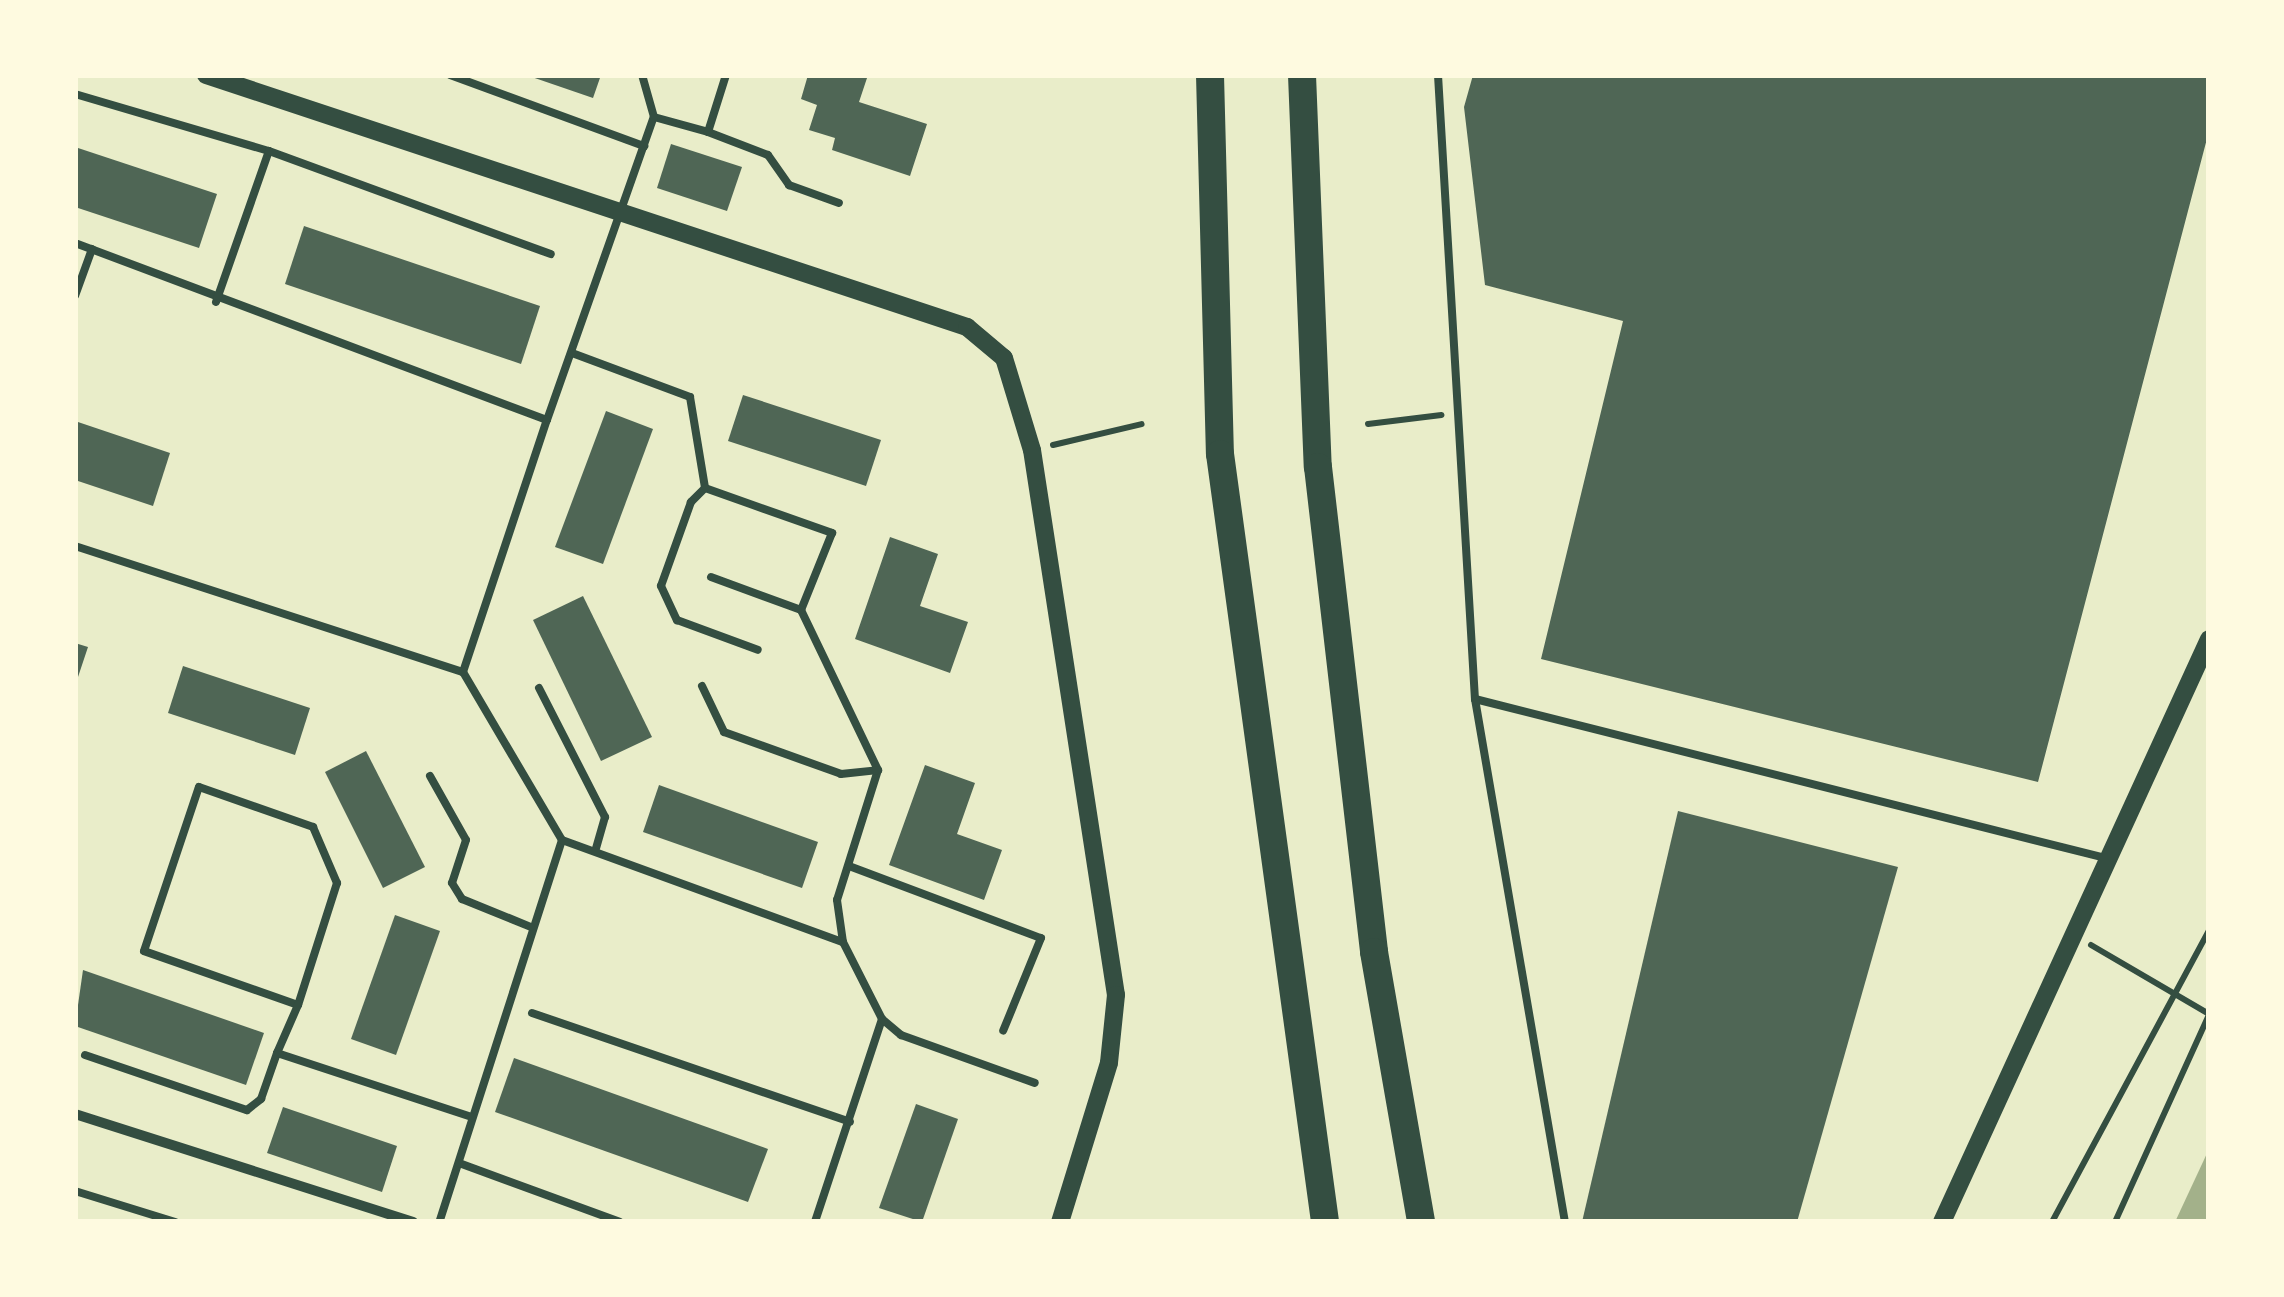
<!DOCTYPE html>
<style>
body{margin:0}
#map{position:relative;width:2284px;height:1297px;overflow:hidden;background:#e9edc9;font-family:Figtree,sans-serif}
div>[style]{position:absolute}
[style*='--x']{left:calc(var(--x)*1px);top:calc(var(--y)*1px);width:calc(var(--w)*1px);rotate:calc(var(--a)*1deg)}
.water>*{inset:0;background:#a3b18a}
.building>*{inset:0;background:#4f6655}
.path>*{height:6px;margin:-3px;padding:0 3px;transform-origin:3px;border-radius:3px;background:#344e41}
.service>*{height:8px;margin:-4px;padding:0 4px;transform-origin:4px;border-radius:4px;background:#344e41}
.minor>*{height:10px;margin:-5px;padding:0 5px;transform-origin:5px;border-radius:5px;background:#344e41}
.tertiary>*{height:18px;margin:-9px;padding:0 9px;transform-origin:9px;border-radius:9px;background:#344e41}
.motorway>*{height:28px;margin:-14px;padding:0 14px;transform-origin:14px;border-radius:14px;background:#344e41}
span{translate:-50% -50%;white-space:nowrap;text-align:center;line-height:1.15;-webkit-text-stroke:9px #fefae0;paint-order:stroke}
.frame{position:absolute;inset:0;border:78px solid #fefae0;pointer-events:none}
</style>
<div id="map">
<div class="water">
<i style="clip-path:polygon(2209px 1149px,2209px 1222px,2175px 1222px)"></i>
</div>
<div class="building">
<i style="clip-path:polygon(526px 75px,601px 75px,593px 98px)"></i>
<i style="clip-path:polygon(808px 75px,868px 75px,859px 102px,927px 124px,910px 176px,832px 150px,835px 138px,809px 130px,817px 105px,801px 99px)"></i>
<i style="clip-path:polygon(1473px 75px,2209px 75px,2209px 131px,2038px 782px,1541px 659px,1623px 321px,1485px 285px,1464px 107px)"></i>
<i style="clip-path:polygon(671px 144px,742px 167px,727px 211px,657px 188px)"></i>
<i style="clip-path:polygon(75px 147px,217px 194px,199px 248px,75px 207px)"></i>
<i style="clip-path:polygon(304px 226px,540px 306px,521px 364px,285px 284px)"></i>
<i style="clip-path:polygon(743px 395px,881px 440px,866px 486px,728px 441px)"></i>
<i style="clip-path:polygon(606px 411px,653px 429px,603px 564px,555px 547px)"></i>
<i style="clip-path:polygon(75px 421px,170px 453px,153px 506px,75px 480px)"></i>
<i style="clip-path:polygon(890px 537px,938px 554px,920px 606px,968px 622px,950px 673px,855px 639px)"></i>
<i style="clip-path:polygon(583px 596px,652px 737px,601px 761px,533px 620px)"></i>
<i style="clip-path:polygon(75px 643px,88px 647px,76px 683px,75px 683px)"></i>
<i style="clip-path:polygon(183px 666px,310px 708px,295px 755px,168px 713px)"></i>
<i style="clip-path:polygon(366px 751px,425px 867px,383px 888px,325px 772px)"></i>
<i style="clip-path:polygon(925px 765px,975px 783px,957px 834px,1002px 850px,984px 900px,889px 865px)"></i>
<i style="clip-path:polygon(659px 785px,818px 842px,802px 888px,643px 832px)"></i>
<i style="clip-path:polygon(1678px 811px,1898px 867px,1797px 1222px,1582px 1222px)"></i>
<i style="clip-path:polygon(395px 915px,440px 931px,396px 1055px,351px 1039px)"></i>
<i style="clip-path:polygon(83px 970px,264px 1033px,246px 1085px,75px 1026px)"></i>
<i style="clip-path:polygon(514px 1058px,768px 1149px,748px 1202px,495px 1112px)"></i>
<i style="clip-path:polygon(916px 1104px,958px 1119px,922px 1222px,879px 1208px)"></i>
<i style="clip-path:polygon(283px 1107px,397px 1146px,382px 1192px,267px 1153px)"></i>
</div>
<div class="path">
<i style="--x:1368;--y:424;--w:74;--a:-7"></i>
<i style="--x:1053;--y:445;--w:91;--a:-13.3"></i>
<i style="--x:2091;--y:945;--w:137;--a:30.3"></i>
<i style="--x:2052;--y:1222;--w:332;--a:-61.7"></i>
<i style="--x:2115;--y:1222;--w:227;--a:-65.6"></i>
</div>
<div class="service">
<i style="--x:450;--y:75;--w:207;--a:20.1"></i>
<i style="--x:1438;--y:75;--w:625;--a:86.61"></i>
<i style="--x:1475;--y:699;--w:654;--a:14.16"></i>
<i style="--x:75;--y:94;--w:202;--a:16.4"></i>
<i style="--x:654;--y:117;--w:56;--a:15.5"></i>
<i style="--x:708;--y:132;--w:60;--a:-72.5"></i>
<i style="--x:708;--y:132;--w:64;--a:21"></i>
<i style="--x:768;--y:155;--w:37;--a:55"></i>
<i style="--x:789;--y:185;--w:53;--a:19.8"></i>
<i style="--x:75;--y:243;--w:504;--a:20.56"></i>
<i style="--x:547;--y:420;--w:321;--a:-70.6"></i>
<i style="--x:654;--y:117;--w:44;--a:-105.9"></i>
<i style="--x:75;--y:296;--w:50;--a:-70.1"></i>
<i style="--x:216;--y:302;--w:160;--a:-70.7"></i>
<i style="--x:269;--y:151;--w:300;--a:20.1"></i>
<i style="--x:572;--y:353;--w:126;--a:20.4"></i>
<i style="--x:690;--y:397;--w:92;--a:80.6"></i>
<i style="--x:705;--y:488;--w:135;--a:19.5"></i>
<i style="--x:832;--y:533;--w:83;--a:111.9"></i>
<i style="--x:801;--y:610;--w:178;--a:64.3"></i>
<i style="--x:878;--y:770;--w:136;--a:107.5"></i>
<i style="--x:837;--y:900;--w:42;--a:81.9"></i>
<i style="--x:843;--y:942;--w:86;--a:63.1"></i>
<i style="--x:882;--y:1019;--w:214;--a:108.3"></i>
<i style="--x:705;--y:488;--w:20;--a:135"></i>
<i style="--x:691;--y:502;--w:89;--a:109.7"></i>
<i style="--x:661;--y:586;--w:38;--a:65"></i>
<i style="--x:677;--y:620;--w:86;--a:20.3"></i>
<i style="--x:75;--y:546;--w:408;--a:18"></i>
<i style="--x:463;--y:672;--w:195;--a:59.5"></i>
<i style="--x:562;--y:840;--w:401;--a:107.8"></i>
<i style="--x:711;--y:577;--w:96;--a:20.1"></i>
<i style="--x:463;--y:672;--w:266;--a:-71.6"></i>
<i style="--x:702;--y:686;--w:51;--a:64.4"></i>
<i style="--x:724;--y:732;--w:124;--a:19.7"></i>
<i style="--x:841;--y:774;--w:37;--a:-6"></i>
<i style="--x:539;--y:688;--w:145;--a:62.9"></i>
<i style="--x:605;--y:817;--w:35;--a:106"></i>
<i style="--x:1475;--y:699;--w:531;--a:80.24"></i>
<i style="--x:430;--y:776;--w:73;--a:60.6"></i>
<i style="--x:466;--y:840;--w:45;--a:108"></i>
<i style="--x:452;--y:883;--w:19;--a:58"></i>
<i style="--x:462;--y:899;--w:74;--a:22.1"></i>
<i style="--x:562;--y:840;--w:299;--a:20"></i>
<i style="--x:849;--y:866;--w:205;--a:20.6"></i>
<i style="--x:1041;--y:938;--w:100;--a:112.2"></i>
<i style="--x:298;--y:1005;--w:163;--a:-160.7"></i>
<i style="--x:144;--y:951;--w:173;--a:-71.5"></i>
<i style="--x:199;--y:787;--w:121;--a:19.3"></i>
<i style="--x:313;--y:827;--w:61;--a:66.8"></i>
<i style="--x:337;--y:883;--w:128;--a:107.7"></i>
<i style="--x:298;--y:1005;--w:52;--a:113.6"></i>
<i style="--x:277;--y:1053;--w:205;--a:18.2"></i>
<i style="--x:532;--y:1013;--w:336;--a:18.9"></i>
<i style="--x:882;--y:1019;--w:25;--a:40"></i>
<i style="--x:901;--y:1035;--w:142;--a:19.7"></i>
<i style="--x:85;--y:1055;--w:171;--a:18.8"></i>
<i style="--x:247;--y:1110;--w:18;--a:-38"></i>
<i style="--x:261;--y:1099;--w:49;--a:-70.8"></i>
<i style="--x:459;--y:1163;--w:171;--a:20.1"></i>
<i style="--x:75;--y:1191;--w:105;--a:17.2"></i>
</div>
<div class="minor">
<i style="--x:75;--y:1114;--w:355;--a:17.7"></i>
</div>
<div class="tertiary">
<i style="--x:206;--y:75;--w:802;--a:18.32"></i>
<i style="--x:967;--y:327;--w:48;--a:40"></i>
<i style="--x:1004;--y:358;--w:96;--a:73.1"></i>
<i style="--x:1032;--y:450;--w:551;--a:81.24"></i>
<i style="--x:1116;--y:995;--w:68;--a:95.9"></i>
<i style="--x:1109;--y:1063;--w:166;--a:107.1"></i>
<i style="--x:1942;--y:1222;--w:641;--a:-65.39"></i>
</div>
<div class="motorway">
<i style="--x:1210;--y:75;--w:379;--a:88.5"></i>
<i style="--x:1220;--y:454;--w:775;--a:82.21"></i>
<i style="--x:1302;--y:75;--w:392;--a:87.7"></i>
<i style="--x:1318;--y:467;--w:488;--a:83.4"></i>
<i style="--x:1374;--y:952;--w:274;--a:80.1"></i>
</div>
<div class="frame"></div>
</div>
